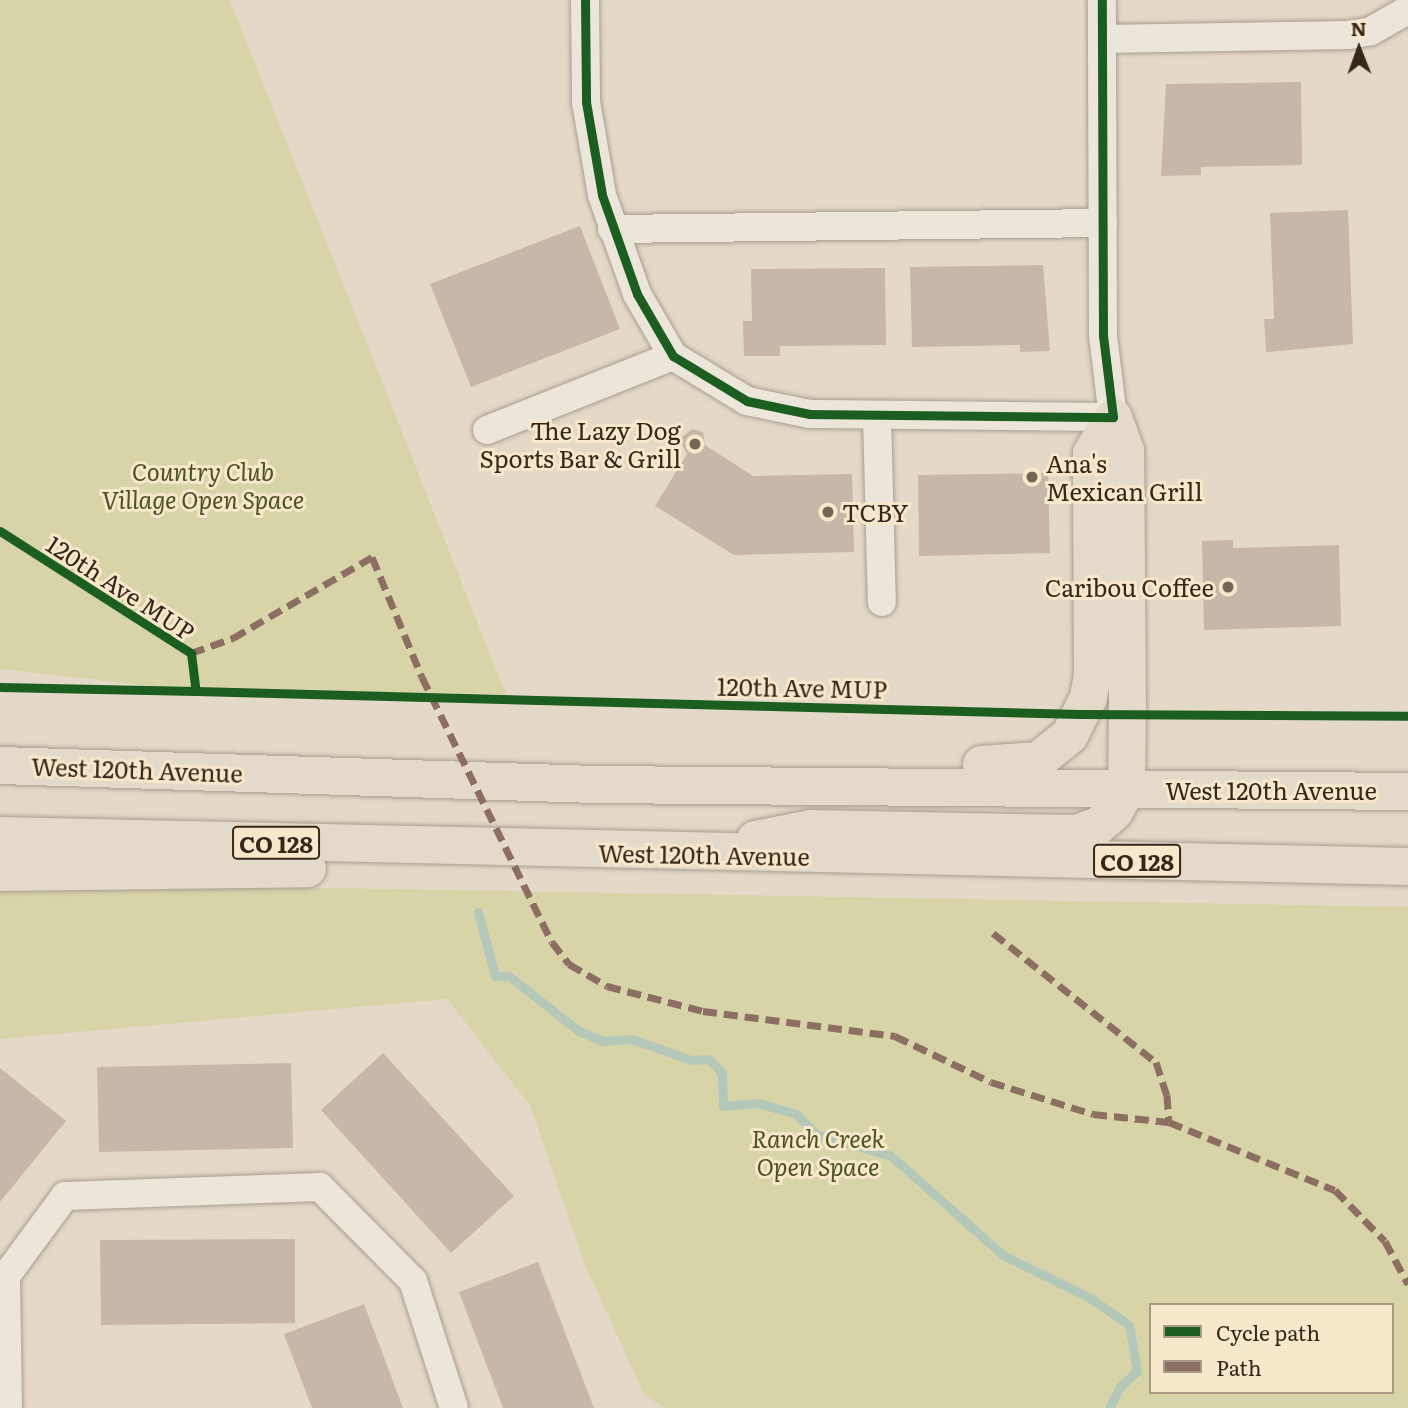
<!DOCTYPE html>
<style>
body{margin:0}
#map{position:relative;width:1408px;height:1408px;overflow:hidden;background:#e4d9c7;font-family:Literata,serif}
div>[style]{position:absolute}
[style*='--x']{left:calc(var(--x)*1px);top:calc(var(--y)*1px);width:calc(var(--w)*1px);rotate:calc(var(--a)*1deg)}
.green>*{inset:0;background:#d7d4a8}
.stream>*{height:9px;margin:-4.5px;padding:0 4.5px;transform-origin:4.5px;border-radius:4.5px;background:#b4c8ba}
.building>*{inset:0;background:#c8b6a8}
.roads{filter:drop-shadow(0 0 2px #a99e91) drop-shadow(0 0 2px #a99e91)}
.minor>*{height:28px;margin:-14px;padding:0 14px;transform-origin:14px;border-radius:14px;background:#ece5da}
.major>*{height:37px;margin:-18.5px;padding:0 18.5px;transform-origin:18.5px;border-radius:18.5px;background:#e3daca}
.quiet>*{height:7px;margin-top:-3.5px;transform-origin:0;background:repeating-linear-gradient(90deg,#8d6e63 0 14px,transparent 0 21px)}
.cycleway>*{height:9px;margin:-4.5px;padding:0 4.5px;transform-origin:4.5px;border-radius:4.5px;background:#1b5e20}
.dots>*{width:19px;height:19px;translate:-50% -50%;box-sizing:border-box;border:4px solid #f7e7cb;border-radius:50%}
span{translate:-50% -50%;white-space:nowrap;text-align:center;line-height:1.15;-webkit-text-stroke:6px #f7e7cb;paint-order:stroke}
.shield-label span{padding:2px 5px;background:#f7e7cb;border:2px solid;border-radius:5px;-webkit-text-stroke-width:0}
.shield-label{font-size:23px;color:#37261a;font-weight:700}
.poi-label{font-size:24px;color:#37261a}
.right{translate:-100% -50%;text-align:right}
.left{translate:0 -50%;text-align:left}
.park-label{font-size:24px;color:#4b541f;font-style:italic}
.street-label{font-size:24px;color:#37261a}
.legend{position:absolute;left:1149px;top:1303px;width:245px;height:91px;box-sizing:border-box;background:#f7e7cb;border:2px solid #aa9a84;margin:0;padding:9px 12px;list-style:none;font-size:21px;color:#37261a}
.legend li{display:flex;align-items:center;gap:14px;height:35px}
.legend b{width:35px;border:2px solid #aa9a84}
.north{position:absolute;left:1324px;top:14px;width:70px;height:70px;-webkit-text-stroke:5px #f7e7cb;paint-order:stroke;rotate:359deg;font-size:19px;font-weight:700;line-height:28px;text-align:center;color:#37261a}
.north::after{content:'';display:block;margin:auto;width:24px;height:32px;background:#37261a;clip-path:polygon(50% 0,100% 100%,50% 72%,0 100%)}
</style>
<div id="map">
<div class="green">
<i style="clip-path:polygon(0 0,230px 0,506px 694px,196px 691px,0 669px)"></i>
<i style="clip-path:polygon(evenodd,334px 888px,1408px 907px,1408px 1408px,664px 1408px,644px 1394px,584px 1263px,531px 1107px,447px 999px,0 1039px,0 889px,334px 888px,1151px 1305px,1392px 1305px,1392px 1392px,1151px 1392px,1151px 1305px)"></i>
</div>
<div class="stream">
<i style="--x:478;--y:912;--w:66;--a:75.1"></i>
<i style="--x:495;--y:976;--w:14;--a:0"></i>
<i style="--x:509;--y:976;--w:89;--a:38.2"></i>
<i style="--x:579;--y:1031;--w:26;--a:23"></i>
<i style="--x:603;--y:1041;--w:29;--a:-4"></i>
<i style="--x:632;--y:1039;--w:63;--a:19.6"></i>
<i style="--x:691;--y:1060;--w:18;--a:-3"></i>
<i style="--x:709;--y:1059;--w:19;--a:47"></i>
<i style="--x:722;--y:1073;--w:33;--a:88"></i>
<i style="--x:723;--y:1106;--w:35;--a:-5"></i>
<i style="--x:758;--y:1103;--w:40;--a:16"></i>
<i style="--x:796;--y:1114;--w:28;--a:45"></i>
<i style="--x:816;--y:1134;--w:78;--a:16.3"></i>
<i style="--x:891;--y:1156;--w:149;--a:41.5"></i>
<i style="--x:1003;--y:1255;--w:99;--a:26.3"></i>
<i style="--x:1092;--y:1299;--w:45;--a:35.1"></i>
<i style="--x:1129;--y:1325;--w:47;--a:80.1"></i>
<i style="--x:1137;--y:1371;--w:23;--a:137"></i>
<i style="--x:1120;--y:1387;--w:24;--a:118"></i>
</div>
<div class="building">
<i style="clip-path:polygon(1301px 82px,1302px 165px,1201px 167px,1201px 175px,1161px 176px,1166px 84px)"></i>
<i style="clip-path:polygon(1348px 210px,1353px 344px,1266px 352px,1264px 319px,1274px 319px,1270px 213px)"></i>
<i style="clip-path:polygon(580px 226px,620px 329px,471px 387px,430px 284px)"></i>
<i style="clip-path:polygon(1043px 265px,1050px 351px,1020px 352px,1020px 345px,912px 347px,910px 267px)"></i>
<i style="clip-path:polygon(885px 268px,886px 345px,780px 346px,780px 356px,744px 356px,743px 321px,752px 321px,751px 269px)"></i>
<i style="clip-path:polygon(692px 429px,703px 432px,705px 445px,753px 476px,852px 474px,854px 552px,734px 555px,655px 506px,687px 454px,679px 440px)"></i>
<i style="clip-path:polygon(1048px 473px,1050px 553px,919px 556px,918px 475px)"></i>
<i style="clip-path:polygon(1233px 540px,1233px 548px,1339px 545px,1341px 626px,1204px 630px,1202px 541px)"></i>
<i style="clip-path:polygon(383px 1053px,514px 1196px,451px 1253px,321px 1110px)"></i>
<i style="clip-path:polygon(291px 1063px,293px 1148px,99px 1152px,97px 1067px)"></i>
<i style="clip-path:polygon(0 1068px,66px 1121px,0 1202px)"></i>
<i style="clip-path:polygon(295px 1239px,295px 1323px,101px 1325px,100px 1240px)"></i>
<i style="clip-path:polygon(538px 1262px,594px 1408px,503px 1408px,459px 1292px)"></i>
<i style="clip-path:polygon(364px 1304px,403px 1408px,312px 1408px,284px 1334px)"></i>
</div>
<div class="roads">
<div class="minor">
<i style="--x:585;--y:0;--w:102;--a:89.4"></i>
<i style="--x:586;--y:102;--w:94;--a:80.2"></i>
<i style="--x:602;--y:195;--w:105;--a:70.5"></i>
<i style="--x:637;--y:294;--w:72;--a:59.9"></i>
<i style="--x:673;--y:356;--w:87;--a:31.3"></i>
<i style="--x:747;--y:401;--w:64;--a:11.7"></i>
<i style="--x:810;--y:414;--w:303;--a:0.6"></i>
<i style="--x:1113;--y:417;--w:83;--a:-97"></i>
<i style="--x:1103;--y:335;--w:335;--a:-90.2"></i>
<i style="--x:1102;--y:39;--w:247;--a:-0.9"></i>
<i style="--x:1349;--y:35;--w:22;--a:-10"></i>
<i style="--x:1371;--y:31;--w:43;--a:-29.6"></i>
<i style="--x:612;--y:229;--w:491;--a:-0.7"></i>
<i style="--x:877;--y:416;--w:186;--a:88.5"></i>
<i style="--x:487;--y:430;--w:200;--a:-21.7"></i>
<i style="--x:8;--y:1408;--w:132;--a:-90.9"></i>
<i style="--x:6;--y:1276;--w:99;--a:-53.6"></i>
<i style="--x:65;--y:1196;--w:255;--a:-2"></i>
<i style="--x:320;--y:1187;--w:132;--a:45.3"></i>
<i style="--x:413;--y:1281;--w:133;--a:72.1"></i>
</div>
<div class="major">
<i style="--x:981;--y:764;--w:57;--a:-4"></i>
<i style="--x:1038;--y:760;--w:40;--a:-39"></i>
<i style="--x:1069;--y:735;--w:42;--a:-63.4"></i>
<i style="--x:1088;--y:697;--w:23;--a:-80"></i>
<i style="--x:1092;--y:674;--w:221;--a:-90.3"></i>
<i style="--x:1091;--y:453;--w:42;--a:-58.6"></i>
<i style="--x:0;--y:765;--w:594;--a:1.83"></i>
<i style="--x:594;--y:784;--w:814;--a:0.49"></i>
<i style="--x:0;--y:835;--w:1408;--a:1.26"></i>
<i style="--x:755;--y:839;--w:56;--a:-11.3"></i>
<i style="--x:810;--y:828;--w:266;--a:1.1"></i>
<i style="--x:1076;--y:833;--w:23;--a:-20"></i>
<i style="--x:1098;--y:825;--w:21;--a:-41"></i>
<i style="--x:1114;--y:811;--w:25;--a:-61"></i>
<i style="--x:1126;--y:789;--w:77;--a:-89.3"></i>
<i style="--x:1127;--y:712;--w:262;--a:-90.4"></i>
<i style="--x:1125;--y:450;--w:35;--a:-110"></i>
<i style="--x:0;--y:872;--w:307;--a:-0.7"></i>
</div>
</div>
<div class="quiet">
<i style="--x:191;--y:653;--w:45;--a:-19.7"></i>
<i style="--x:233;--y:638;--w:161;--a:-30.2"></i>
<i style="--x:372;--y:557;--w:130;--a:67.4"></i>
<i style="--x:422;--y:677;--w:295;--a:63.9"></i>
<i style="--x:552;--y:942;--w:28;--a:52"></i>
<i style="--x:569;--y:964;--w:44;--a:30.1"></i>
<i style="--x:607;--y:986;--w:99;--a:14.6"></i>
<i style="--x:703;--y:1011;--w:194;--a:7.4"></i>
<i style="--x:895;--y:1036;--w:106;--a:25.6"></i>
<i style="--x:991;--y:1082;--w:107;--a:17.4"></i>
<i style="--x:1093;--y:1114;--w:76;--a:6"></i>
<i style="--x:993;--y:933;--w:208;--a:38.4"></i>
<i style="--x:1156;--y:1062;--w:35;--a:72"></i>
<i style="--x:1167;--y:1095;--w:27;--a:86"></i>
<i style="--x:1169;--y:1122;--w:179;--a:22.3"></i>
<i style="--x:1335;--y:1190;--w:71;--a:45.6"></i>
<i style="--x:1385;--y:1241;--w:49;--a:61.9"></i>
</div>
<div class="cycleway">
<i style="--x:585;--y:0;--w:102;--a:89.4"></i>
<i style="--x:586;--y:102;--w:94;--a:80.2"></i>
<i style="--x:602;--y:195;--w:105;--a:70.5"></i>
<i style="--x:637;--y:294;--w:72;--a:59.9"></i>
<i style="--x:673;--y:356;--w:87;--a:31.3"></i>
<i style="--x:747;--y:401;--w:64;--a:11.7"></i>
<i style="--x:810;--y:414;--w:303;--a:0.6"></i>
<i style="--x:1113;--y:417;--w:83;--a:-97"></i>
<i style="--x:1103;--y:335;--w:335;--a:-90.2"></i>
<i style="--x:0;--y:531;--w:227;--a:32.6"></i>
<i style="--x:191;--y:653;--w:38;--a:83"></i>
<i style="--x:196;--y:691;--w:884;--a:1.49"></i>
<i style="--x:1080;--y:714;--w:328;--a:0.3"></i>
<i style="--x:0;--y:687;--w:196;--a:1.2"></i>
</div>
<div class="dots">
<i style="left:695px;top:444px;background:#746557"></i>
<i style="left:1032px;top:477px;background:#746557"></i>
<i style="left:828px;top:512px;background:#746557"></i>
<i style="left:1228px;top:587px;background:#746557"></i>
</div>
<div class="shield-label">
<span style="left:276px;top:843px">CO 128</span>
<span style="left:1137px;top:861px">CO 128</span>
</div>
<div class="poi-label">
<span class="right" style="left:681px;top:444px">The Lazy Dog<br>Sports Bar &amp; Grill</span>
<span class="left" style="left:1046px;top:477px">Ana's<br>Mexican Grill</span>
<span class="left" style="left:842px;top:512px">TCBY</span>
<span class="right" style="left:1214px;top:587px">Caribou Coffee</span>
</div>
<div class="park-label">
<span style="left:203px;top:485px">Country Club<br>Village Open Space</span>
<span style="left:818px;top:1152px">Ranch Creek<br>Open Space</span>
</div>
<div class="street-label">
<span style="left:121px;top:587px;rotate:33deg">120th Ave MUP</span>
<span style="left:802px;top:687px;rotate:1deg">120th Ave MUP</span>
<span style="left:137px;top:769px;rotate:2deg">West 120th Avenue</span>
<span style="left:1271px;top:790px">West 120th Avenue</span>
<span style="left:704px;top:854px;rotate:1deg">West 120th Avenue</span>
</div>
<ul class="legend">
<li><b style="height:9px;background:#1b5e20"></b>Cycle path</li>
<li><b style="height:9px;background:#8d6e63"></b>Path</li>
</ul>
<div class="north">N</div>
</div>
